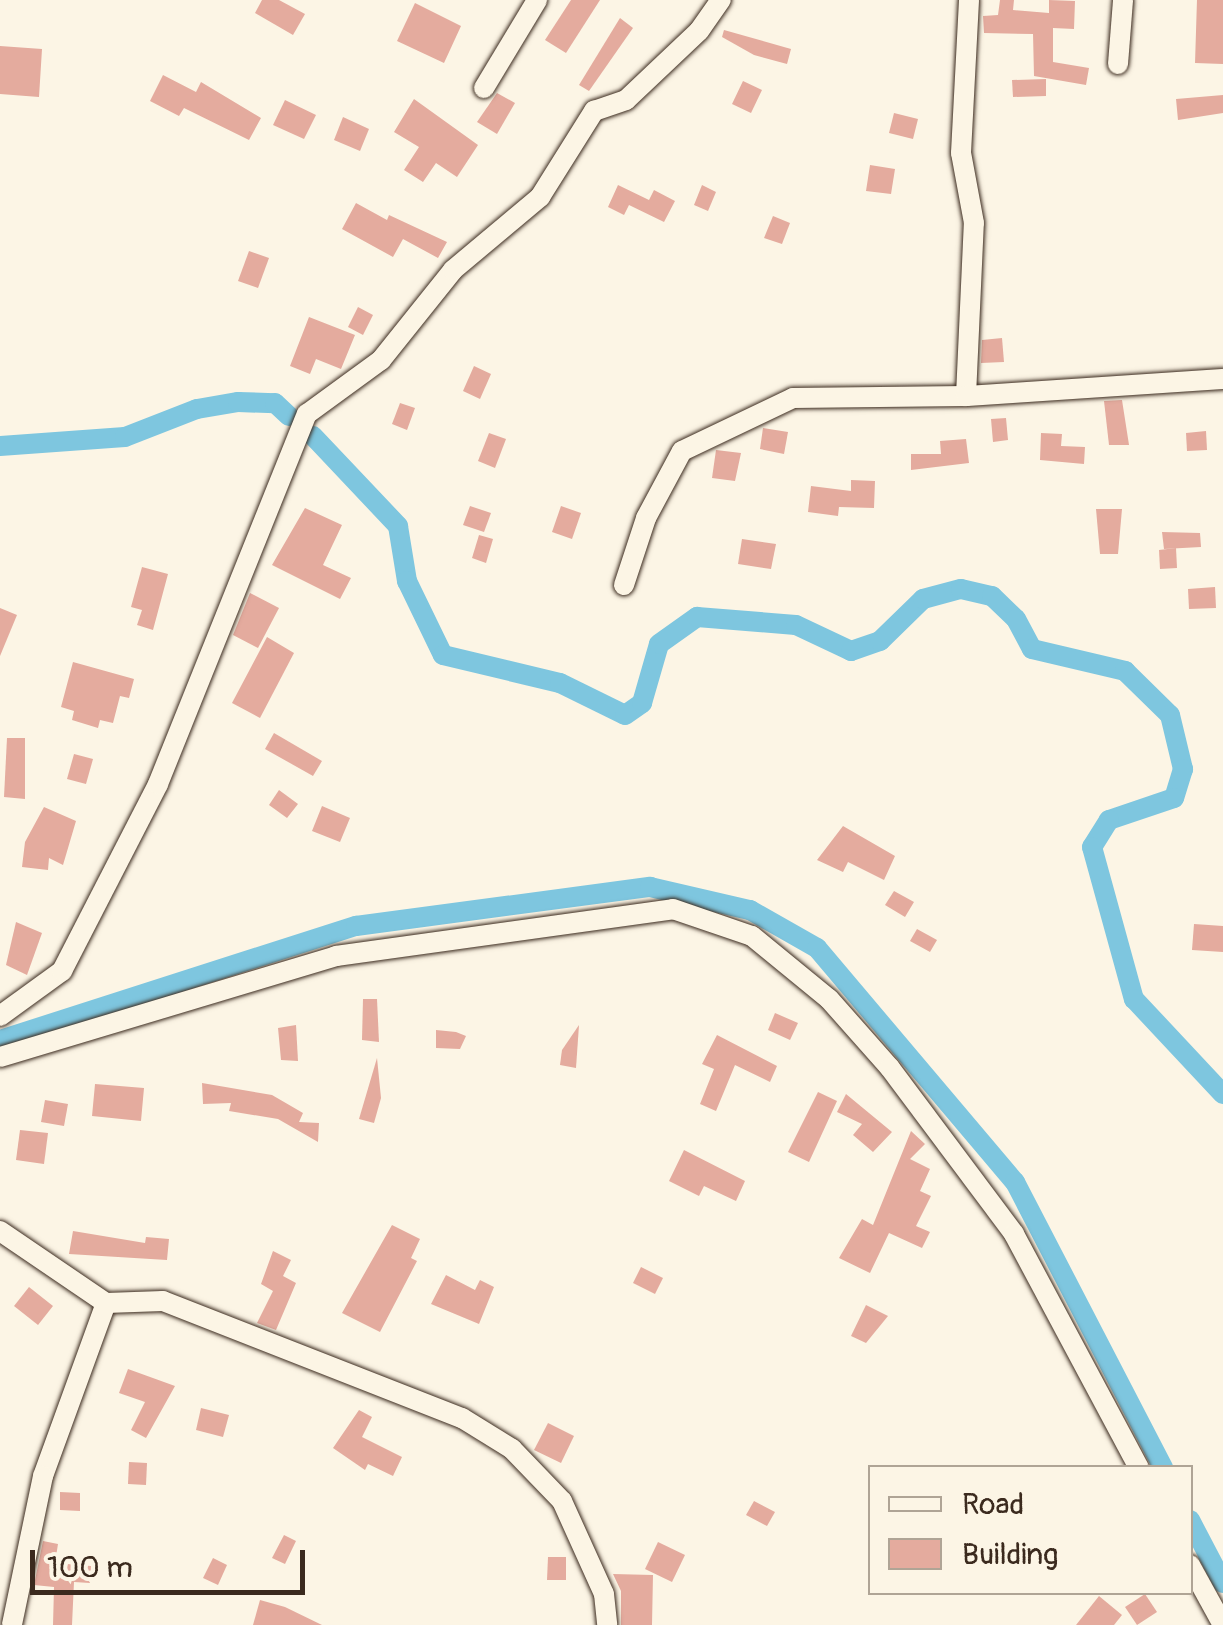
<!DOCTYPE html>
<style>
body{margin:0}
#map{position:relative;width:1223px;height:1625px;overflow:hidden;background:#fcf5e5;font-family:Pangolin,sans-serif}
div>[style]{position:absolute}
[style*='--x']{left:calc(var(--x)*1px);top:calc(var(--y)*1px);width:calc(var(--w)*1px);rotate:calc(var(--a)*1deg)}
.canal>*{height:20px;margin:-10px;padding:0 10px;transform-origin:10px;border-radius:10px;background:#7ec6df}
.building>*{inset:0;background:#e4ab9e}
.roads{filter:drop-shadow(0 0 2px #3b2a1e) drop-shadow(0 0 2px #3b2a1e)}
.minor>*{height:20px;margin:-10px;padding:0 10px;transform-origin:10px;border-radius:10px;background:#fcf5e5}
span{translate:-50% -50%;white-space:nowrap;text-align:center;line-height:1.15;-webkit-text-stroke:8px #fcf5e5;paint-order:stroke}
.legend{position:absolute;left:868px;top:1465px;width:325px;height:130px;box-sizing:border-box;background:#fcf5e5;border:2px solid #afa495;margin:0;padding:12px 18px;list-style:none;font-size:30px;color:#3b2a1e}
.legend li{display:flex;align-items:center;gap:20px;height:50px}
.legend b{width:50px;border:2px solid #afa495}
.scale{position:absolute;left:30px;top:1550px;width:275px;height:45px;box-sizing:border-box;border:5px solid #3b2a1e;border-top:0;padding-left:12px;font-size:30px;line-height:35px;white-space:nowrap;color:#3b2a1e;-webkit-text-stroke:8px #fcf5e5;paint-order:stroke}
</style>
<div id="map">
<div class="canal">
<i style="--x:313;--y:436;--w:124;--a:46.6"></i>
<i style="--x:398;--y:526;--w:56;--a:80.7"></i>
<i style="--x:407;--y:581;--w:82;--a:64.1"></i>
<i style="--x:443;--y:655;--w:120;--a:13.5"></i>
<i style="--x:560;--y:683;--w:72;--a:26.2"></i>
<i style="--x:625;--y:715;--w:21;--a:-35"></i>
<i style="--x:642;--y:703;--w:61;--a:-73.9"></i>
<i style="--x:659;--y:644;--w:47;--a:-35.4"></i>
<i style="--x:697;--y:617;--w:99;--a:4.6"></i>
<i style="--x:796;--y:625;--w:61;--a:25.3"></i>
<i style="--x:851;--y:651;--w:31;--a:-19"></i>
<i style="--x:880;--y:641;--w:60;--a:-44.3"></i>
<i style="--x:923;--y:599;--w:39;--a:-15"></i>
<i style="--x:961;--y:589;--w:32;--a:13"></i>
<i style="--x:992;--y:596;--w:33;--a:44"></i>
<i style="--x:1016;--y:619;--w:34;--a:62"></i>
<i style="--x:1032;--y:649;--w:96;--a:13.3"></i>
<i style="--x:1125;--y:671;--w:63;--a:44.4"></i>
<i style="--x:1170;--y:715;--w:56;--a:76.5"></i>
<i style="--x:1183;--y:769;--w:30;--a:107"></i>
<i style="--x:1174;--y:798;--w:69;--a:161.3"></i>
<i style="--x:1109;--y:820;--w:32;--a:122"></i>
<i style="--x:1092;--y:847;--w:158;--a:74.6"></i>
<i style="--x:1134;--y:999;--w:130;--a:46.9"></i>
<i style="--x:0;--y:446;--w:125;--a:-4.1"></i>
<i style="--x:125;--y:437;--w:77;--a:-21.3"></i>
<i style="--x:197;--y:409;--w:42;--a:-9.7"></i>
<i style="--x:238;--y:402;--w:37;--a:2"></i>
<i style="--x:275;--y:403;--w:19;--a:43"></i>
<i style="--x:0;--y:1040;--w:374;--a:-17.8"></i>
<i style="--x:356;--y:926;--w:297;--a:-7.6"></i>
<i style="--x:650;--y:887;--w:103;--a:13"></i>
<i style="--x:750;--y:910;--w:77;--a:29.6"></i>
<i style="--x:817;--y:948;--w:307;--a:49.8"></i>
<i style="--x:1015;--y:1182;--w:322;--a:62.6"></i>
<i style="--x:1190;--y:1520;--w:71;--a:62.4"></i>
</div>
<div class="building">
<i style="clip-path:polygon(262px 0,279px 0,305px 14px,293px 35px,255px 13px)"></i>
<i style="clip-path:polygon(571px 0,600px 0,566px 53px,545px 40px)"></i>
<i style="clip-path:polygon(1000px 0,1014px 0,1013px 10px,1049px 13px,1049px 0,1075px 1px,1074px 29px,1053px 28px,1053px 62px,1089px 68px,1086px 85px,1034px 76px,1033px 34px,984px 33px,983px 16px,998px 15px)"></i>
<i style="clip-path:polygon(1197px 0,1223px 0,1223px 64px,1195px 63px)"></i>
<i style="clip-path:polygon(415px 3px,461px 26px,444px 63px,397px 41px)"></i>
<i style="clip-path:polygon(620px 18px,633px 28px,589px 91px,579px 85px)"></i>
<i style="clip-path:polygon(724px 30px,791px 49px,787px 64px,754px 55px,722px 37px)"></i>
<i style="clip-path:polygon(0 46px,42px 49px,39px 97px,0 94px)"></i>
<i style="clip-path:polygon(163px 75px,196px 92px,201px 82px,261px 118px,249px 140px,184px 108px,179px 116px,150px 101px)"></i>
<i style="clip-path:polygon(1046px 79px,1046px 96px,1013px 97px,1012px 80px)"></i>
<i style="clip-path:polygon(743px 81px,762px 90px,751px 113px,732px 104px)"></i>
<i style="clip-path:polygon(497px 93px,515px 103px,497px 134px,477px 122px)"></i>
<i style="clip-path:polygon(1223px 95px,1223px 113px,1178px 120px,1176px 99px)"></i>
<i style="clip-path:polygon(414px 99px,478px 145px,457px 177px,436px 163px,423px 182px,404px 170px,419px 147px,394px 132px)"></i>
<i style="clip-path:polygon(285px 100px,316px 115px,304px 139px,273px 125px)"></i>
<i style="clip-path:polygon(894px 113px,918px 119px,913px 139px,889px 133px)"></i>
<i style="clip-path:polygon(343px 117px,369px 129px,360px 151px,334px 140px)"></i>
<i style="clip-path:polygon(870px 165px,895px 169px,891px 194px,866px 191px)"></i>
<i style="clip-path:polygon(618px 185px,649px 200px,654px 190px,675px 201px,664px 222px,629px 205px,624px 215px,608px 207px)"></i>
<i style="clip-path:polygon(702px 185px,716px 192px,708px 211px,694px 205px)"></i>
<i style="clip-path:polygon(356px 203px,387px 220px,389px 215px,447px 242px,438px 258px,403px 239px,393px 257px,342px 229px)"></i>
<i style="clip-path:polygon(773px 216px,790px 223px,782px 244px,764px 238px)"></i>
<i style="clip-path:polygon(249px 251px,269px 258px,258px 288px,238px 281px)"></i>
<i style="clip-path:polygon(358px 307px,373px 315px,363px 335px,348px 327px)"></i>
<i style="clip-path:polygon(309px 317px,355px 335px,341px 369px,316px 359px,310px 374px,290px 366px)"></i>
<i style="clip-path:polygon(1002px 338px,1004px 362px,981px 363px,982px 340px)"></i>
<i style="clip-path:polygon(474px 366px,491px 374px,480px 399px,463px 391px)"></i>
<i style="clip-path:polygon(1122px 400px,1129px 445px,1109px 445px,1104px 401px)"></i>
<i style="clip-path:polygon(400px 403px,415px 408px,407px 430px,392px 424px)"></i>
<i style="clip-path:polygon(1006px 418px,1008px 440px,993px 442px,991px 419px)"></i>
<i style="clip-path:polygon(763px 428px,788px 432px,784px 454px,760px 449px)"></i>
<i style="clip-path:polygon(1206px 431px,1207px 450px,1187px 451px,1186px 433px)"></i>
<i style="clip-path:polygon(489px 433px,506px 439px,495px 468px,478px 461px)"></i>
<i style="clip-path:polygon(1041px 433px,1062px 434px,1061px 446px,1085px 447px,1084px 464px,1040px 460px)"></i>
<i style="clip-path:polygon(966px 439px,969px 463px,911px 470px,911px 454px,941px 454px,940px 441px)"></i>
<i style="clip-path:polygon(716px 450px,741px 453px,735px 481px,712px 478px)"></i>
<i style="clip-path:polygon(851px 480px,875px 481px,874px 508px,839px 507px,838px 516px,808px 512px,811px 486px,851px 491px)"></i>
<i style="clip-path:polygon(470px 506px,491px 513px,484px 532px,463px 525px)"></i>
<i style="clip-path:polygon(561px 506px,581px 513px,572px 539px,552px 532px)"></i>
<i style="clip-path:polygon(305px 508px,342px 525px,323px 565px,351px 578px,340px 599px,272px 565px)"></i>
<i style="clip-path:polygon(1096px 509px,1122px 509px,1118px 554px,1100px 554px)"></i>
<i style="clip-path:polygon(1162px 532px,1200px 533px,1201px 547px,1164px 549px)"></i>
<i style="clip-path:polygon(479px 535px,493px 539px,486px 563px,472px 558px)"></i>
<i style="clip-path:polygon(742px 539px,776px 544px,771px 569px,738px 564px)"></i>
<i style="clip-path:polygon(1176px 548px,1177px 568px,1160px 569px,1159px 550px)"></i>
<i style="clip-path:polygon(142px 567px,168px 574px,153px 630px,137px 625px,142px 610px,131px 607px)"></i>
<i style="clip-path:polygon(1215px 587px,1216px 608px,1189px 609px,1188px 589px)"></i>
<i style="clip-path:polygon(250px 593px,279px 608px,258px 648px,233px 635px)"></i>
<i style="clip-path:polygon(0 608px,17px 615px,0 656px)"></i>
<i style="clip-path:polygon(267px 637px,294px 653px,260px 718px,232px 703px)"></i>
<i style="clip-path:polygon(73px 662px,134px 679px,129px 698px,120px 696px,113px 723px,100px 720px,98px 728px,72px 720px,74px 711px,61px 707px)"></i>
<i style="clip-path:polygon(274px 733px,322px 761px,313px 776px,265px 749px)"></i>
<i style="clip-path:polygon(7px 738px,25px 738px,25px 799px,4px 797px)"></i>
<i style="clip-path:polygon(74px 754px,93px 759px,86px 784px,67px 779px)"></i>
<i style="clip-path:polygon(279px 790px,298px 804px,287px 818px,269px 805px)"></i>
<i style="clip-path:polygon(322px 806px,350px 818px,340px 842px,312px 831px)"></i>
<i style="clip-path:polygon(44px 807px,76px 821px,63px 865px,49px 858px,48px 870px,22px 867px,25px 842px)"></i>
<i style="clip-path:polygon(843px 826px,895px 856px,884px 880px,848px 862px,843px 872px,817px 860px)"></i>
<i style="clip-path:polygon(894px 891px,914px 902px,905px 917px,885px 905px)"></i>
<i style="clip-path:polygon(16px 922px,42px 933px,27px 975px,6px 965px)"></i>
<i style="clip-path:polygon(1194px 924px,1223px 926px,1223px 952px,1192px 950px)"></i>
<i style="clip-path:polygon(917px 929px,937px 940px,930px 952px,910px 941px)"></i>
<i style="clip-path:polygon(363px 999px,377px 999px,379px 1042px,362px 1040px)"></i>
<i style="clip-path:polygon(775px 1013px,798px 1023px,790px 1040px,768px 1030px)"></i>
<i style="clip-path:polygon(296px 1025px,298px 1061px,281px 1060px,278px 1028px)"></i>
<i style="clip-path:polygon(579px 1025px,576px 1068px,560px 1065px,562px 1050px)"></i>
<i style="clip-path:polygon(436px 1030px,456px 1032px,466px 1036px,460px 1049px,436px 1048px)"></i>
<i style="clip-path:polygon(717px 1035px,777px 1066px,770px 1082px,735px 1065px,716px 1111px,700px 1104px,714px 1069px,702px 1064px)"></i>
<i style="clip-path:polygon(377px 1058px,381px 1098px,374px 1123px,359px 1119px)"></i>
<i style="clip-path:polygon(202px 1083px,272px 1095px,303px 1113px,299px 1122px,319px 1123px,318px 1142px,278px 1119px,229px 1111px,231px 1103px,203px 1104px)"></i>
<i style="clip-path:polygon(95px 1084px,144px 1088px,141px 1121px,92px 1116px)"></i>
<i style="clip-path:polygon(818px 1092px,837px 1101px,809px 1162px,788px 1152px)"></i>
<i style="clip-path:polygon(846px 1094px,892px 1132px,873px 1152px,853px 1135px,862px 1124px,837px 1112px)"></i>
<i style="clip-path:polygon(45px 1100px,68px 1104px,64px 1126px,41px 1122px)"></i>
<i style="clip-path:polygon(20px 1130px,48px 1133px,44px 1164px,16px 1160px)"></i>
<i style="clip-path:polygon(911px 1131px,925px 1144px,910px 1159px,930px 1169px,920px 1191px,931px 1196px,916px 1226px,930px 1232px,922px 1248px,889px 1233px,870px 1273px,839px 1258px,862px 1219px,873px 1225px)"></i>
<i style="clip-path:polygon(684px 1150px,745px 1181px,736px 1201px,704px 1186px,699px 1196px,669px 1181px)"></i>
<i style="clip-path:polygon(392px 1225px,420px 1239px,411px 1258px,417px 1261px,380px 1332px,342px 1313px)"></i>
<i style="clip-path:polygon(73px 1231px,145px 1243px,146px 1237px,169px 1239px,167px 1260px,69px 1254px)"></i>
<i style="clip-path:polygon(273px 1251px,291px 1260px,283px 1276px,296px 1283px,276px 1330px,257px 1323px,273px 1291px,261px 1284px)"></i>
<i style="clip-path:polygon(641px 1267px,663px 1278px,655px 1294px,633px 1283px)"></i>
<i style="clip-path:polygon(446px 1275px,475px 1290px,480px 1280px,494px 1287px,479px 1324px,431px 1304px)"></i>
<i style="clip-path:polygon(29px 1287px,53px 1306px,38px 1325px,14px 1306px)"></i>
<i style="clip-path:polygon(866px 1305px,888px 1316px,866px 1343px,851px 1336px)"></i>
<i style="clip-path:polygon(128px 1369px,175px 1386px,146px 1438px,131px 1430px,145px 1402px,119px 1393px)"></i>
<i style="clip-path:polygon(201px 1408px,229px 1415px,223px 1437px,196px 1430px)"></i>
<i style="clip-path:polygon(359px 1410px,372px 1417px,362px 1437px,402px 1457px,393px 1476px,368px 1464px,365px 1470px,333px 1448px)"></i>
<i style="clip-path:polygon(548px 1423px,574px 1436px,561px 1463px,534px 1450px)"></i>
<i style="clip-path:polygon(129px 1462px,147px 1463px,146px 1485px,128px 1484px)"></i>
<i style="clip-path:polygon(60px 1492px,80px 1493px,80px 1511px,60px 1510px)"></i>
<i style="clip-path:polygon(754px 1501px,775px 1512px,767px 1526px,746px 1515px)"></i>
<i style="clip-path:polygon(284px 1535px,296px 1541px,285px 1564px,272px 1558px)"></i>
<i style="clip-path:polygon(43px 1541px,58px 1544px,55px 1563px,91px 1566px,90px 1583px,74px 1582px,72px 1625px,53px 1625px,54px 1587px,34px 1585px)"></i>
<i style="clip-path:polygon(658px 1542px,685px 1555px,672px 1582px,645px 1569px)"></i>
<i style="clip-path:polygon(548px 1557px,566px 1557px,566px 1580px,547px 1580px)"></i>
<i style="clip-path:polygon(213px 1558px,227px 1565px,218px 1585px,203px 1578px)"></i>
<i style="clip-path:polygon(613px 1574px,653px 1575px,652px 1625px,621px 1625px,621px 1591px)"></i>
<i style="clip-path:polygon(1145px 1594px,1157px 1612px,1137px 1625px,1125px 1607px)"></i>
<i style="clip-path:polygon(1099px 1596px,1122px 1615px,1114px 1625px,1076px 1625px)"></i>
<i style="clip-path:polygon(260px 1600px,285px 1607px,322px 1625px,253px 1625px)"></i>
</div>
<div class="roads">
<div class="minor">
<i style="--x:1118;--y:64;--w:64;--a:-85.5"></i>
<i style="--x:484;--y:88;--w:103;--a:-58.9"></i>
<i style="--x:966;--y:396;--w:173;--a:-87.4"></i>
<i style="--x:974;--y:223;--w:71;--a:-100.5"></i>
<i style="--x:961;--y:153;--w:153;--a:-87"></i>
<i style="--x:624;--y:585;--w:71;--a:-71.8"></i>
<i style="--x:646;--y:518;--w:76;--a:-61.8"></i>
<i style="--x:682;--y:451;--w:123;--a:-25.5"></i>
<i style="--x:793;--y:398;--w:173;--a:-0.7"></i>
<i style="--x:966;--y:396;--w:258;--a:-3.8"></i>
<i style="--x:0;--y:1016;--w:77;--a:-36"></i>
<i style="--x:62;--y:971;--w:210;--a:-62.8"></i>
<i style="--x:158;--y:784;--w:399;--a:-68.1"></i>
<i style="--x:307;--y:414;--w:92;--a:-36.1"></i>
<i style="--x:381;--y:360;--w:115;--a:-51.3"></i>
<i style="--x:453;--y:270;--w:114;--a:-40"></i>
<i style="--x:540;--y:197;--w:102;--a:-57.9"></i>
<i style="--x:594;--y:111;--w:34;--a:-19"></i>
<i style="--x:626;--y:100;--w:100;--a:-43.4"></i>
<i style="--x:699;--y:31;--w:38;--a:-55"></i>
<i style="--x:0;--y:1057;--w:351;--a:-16.7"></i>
<i style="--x:336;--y:956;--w:340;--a:-7.9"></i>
<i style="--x:673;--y:909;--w:83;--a:18.9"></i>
<i style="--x:752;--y:936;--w:99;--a:39.3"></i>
<i style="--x:829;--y:999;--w:92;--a:48.5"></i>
<i style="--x:890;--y:1068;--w:207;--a:53.2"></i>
<i style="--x:1014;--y:1234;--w:265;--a:61.9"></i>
<i style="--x:0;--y:1231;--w:128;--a:34.2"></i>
<i style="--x:106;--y:1303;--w:184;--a:110"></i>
<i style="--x:43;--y:1476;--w:152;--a:101.8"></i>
<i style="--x:106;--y:1303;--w:57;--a:-2"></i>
<i style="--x:163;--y:1301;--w:321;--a:21.4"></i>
<i style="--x:462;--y:1418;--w:59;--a:31.8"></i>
<i style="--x:512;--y:1449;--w:72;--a:46.1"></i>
<i style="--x:562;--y:1501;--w:102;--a:65.7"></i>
<i style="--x:604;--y:1594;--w:31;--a:84"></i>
<i style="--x:1190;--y:1565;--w:68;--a:61.2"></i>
</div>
</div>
<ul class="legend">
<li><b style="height:12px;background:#fcf5e5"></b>Road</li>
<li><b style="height:28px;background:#e4ab9e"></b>Building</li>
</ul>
<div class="scale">100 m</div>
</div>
